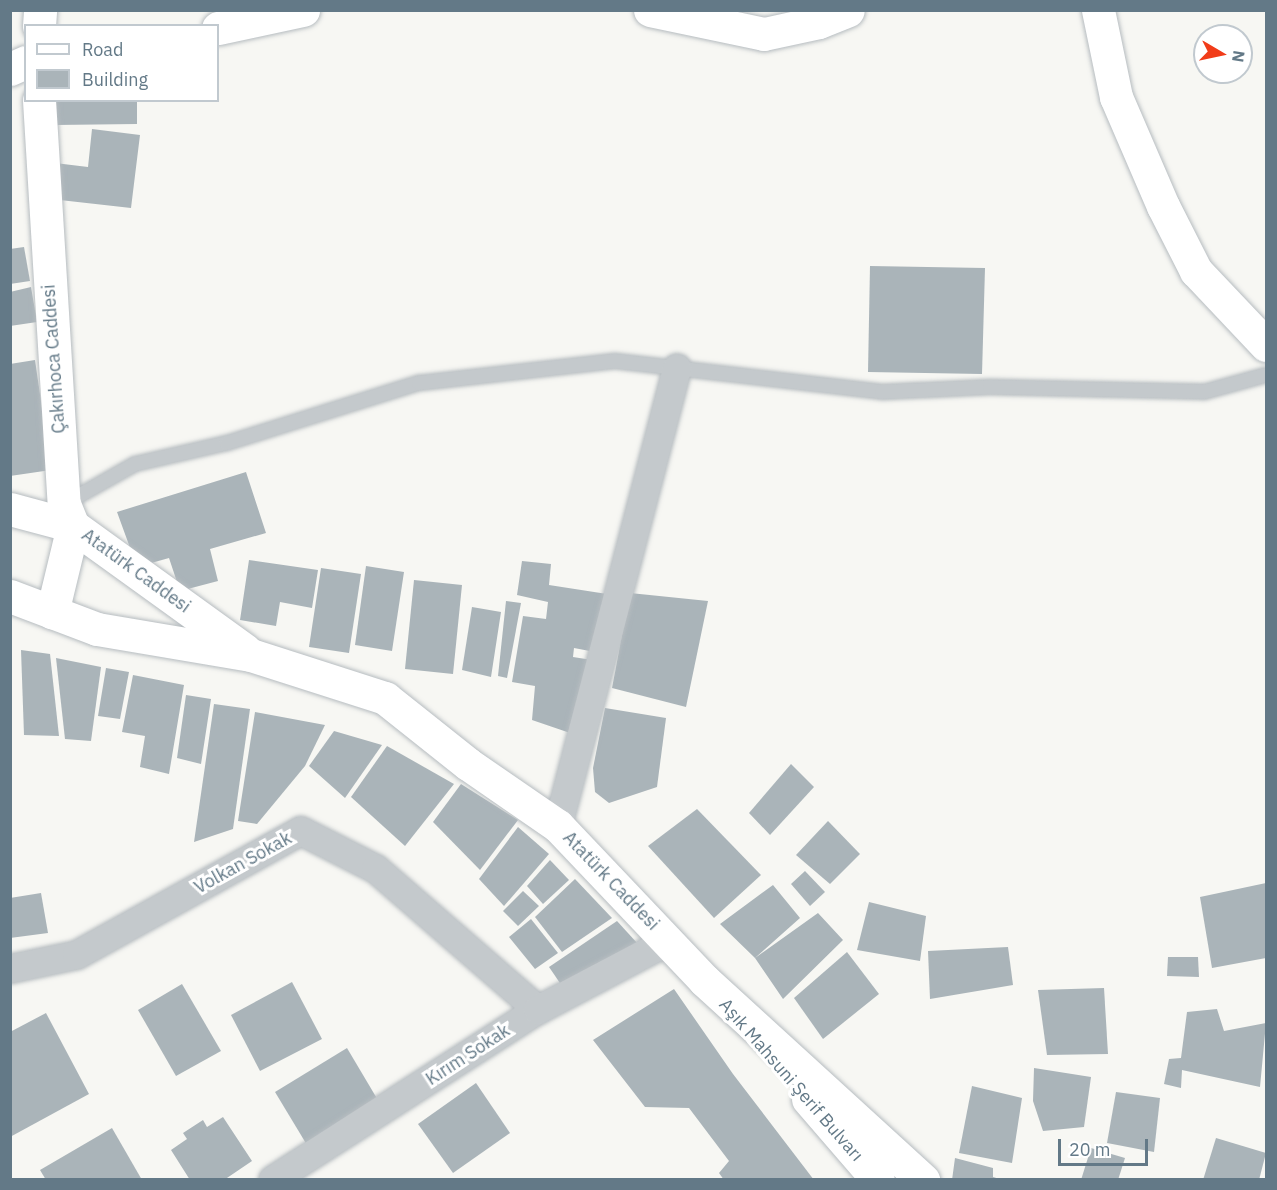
<!DOCTYPE html>
<meta charset="utf-8">
<style>
body{margin:0}
#map{position:relative;width:1277px;height:1190px;overflow:hidden;background:#f7f7f3;font-family:"IBM Plex Sans",sans-serif}
div>[style]{position:absolute}
[style*='--x']{left:calc(var(--x)*1px);top:calc(var(--y)*1px);width:calc(var(--w)*1px);rotate:calc(var(--a)*1deg)}
.building>*{inset:0;background:#aab4b9}
.roads{filter:drop-shadow(0 0 2px #b6bcc0) drop-shadow(0 0 2px #b6bcc0)}
.lane>*{height:14px;margin:-7px;padding:0 7px;transform-origin:7px;border-radius:7px;background:#c4c9cc}
.street>*{height:28px;margin:-14px;padding:0 14px;transform-origin:14px;border-radius:14px;background:#c4c9cc}
.secondary>*{height:33px;margin:-16.5px;padding:0 16.5px;transform-origin:16.5px;border-radius:16.5px;background:#fff}
span{translate:-50% -50%;white-space:nowrap;text-align:center;line-height:1.15;-webkit-text-stroke:6px #fff;paint-order:stroke}
.street-label{font-size:18px;color:#637987}
.frame{position:absolute;inset:0;border:12px solid #637987;pointer-events:none}
.legend{position:absolute;left:24px;top:24px;width:195px;height:78px;box-sizing:border-box;background:#fff;border:2px solid #c1c9cf;margin:0;padding:8px 10px;list-style:none;font-size:18px;color:#637987}
.legend li{display:flex;align-items:center;gap:12px;height:30px}
.legend b{width:30px;border:2px solid #c1c9cf}
.north{position:absolute;left:1193px;top:24px;width:60px;height:60px;box-sizing:border-box;background:#fff;border:2px solid #c1c9cf;border-radius:50%;rotate:99deg;font-size:16px;font-weight:700;line-height:24px;text-align:center;color:#637987}
.north::after{content:'';display:block;margin:auto;width:21px;height:27px;background:#f13c19;clip-path:polygon(50% 0,100% 100%,50% 72%,0 100%)}
.scale{position:absolute;left:1058px;top:1139px;width:90px;height:27px;box-sizing:border-box;border:3px solid #637987;border-top:0;padding-left:8px;font-size:18px;line-height:21px;white-space:nowrap;color:#637987;-webkit-text-stroke:4px #fff;paint-order:stroke}
</style>
<div id="map">
<div class="building">
<i style="clip-path:polygon(55px 100px,137px 100px,137px 124px,55px 125px)"></i>
<i style="clip-path:polygon(92px 129px,140px 135px,131px 208px,51px 199px,55px 163px,88px 167px)"></i>
<i style="clip-path:polygon(24px 247px,30px 281px,10px 284px,10px 249px)"></i>
<i style="clip-path:polygon(870px 266px,985px 268px,982px 374px,868px 372px)"></i>
<i style="clip-path:polygon(31px 287px,37px 322px,10px 326px,10px 292px)"></i>
<i style="clip-path:polygon(35px 360px,51px 470px,10px 476px,10px 364px)"></i>
<i style="clip-path:polygon(246px 472px,266px 533px,210px 549px,218px 581px,180px 591px,169px 558px,137px 567px,117px 512px)"></i>
<i style="clip-path:polygon(249px 560px,318px 570px,312px 608px,280px 602px,276px 626px,240px 620px)"></i>
<i style="clip-path:polygon(522px 561px,551px 564px,549px 585px,607px 594px,595px 652px,574px 648px,573px 657px,592px 660px,573px 734px,532px 720px,535px 686px,512px 682px,523px 616px,546px 619px,548px 602px,517px 595px)"></i>
<i style="clip-path:polygon(366px 566px,404px 572px,392px 651px,355px 645px)"></i>
<i style="clip-path:polygon(321px 568px,361px 574px,349px 653px,309px 647px)"></i>
<i style="clip-path:polygon(414px 580px,462px 585px,453px 674px,405px 669px)"></i>
<i style="clip-path:polygon(630px 593px,708px 601px,686px 707px,612px 688px)"></i>
<i style="clip-path:polygon(506px 601px,521px 603px,507px 678px,498px 676px)"></i>
<i style="clip-path:polygon(472px 607px,501px 612px,491px 677px,462px 670px)"></i>
<i style="clip-path:polygon(21px 650px,50px 654px,59px 736px,24px 735px)"></i>
<i style="clip-path:polygon(56px 658px,101px 667px,91px 741px,65px 739px)"></i>
<i style="clip-path:polygon(106px 668px,129px 672px,120px 719px,98px 716px)"></i>
<i style="clip-path:polygon(133px 675px,184px 685px,169px 774px,140px 767px,145px 736px,122px 732px)"></i>
<i style="clip-path:polygon(186px 695px,211px 699px,201px 764px,177px 758px)"></i>
<i style="clip-path:polygon(214px 704px,250px 709px,233px 829px,194px 842px)"></i>
<i style="clip-path:polygon(605px 708px,666px 718px,657px 787px,609px 803px,595px 792px,593px 768px)"></i>
<i style="clip-path:polygon(255px 712px,325px 725px,305px 766px,257px 824px,238px 821px)"></i>
<i style="clip-path:polygon(334px 731px,382px 745px,345px 798px,309px 766px)"></i>
<i style="clip-path:polygon(387px 746px,454px 784px,405px 846px,351px 797px)"></i>
<i style="clip-path:polygon(791px 764px,814px 787px,770px 835px,749px 813px)"></i>
<i style="clip-path:polygon(461px 784px,518px 820px,480px 870px,433px 822px)"></i>
<i style="clip-path:polygon(697px 809px,761px 875px,714px 918px,648px 846px)"></i>
<i style="clip-path:polygon(828px 821px,860px 854px,830px 884px,796px 855px)"></i>
<i style="clip-path:polygon(518px 827px,549px 854px,504px 906px,479px 879px)"></i>
<i style="clip-path:polygon(550px 860px,569px 880px,543px 904px,527px 886px)"></i>
<i style="clip-path:polygon(805px 871px,825px 892px,810px 906px,791px 884px)"></i>
<i style="clip-path:polygon(575px 879px,612px 918px,562px 952px,535px 917px)"></i>
<i style="clip-path:polygon(1266px 883px,1266px 958px,1212px 968px,1200px 897px)"></i>
<i style="clip-path:polygon(773px 885px,800px 918px,755px 958px,818px 913px,843px 940px,783px 999px,755px 958px,720px 924px)"></i>
<i style="clip-path:polygon(523px 891px,539px 906px,518px 926px,503px 911px)"></i>
<i style="clip-path:polygon(41px 893px,48px 933px,10px 938px,10px 898px)"></i>
<i style="clip-path:polygon(869px 902px,926px 916px,920px 961px,857px 950px)"></i>
<i style="clip-path:polygon(531px 919px,558px 953px,535px 969px,509px 937px)"></i>
<i style="clip-path:polygon(617px 921px,638px 944px,562px 986px,549px 967px)"></i>
<i style="clip-path:polygon(1008px 947px,1013px 985px,930px 999px,928px 951px)"></i>
<i style="clip-path:polygon(847px 952px,879px 994px,823px 1039px,794px 998px)"></i>
<i style="clip-path:polygon(1168px 957px,1198px 957px,1199px 977px,1167px 976px)"></i>
<i style="clip-path:polygon(292px 982px,322px 1039px,260px 1071px,231px 1015px)"></i>
<i style="clip-path:polygon(182px 984px,221px 1051px,176px 1076px,138px 1010px)"></i>
<i style="clip-path:polygon(1104px 988px,1108px 1054px,1047px 1055px,1038px 990px)"></i>
<i style="clip-path:polygon(674px 989px,733px 1074px,814px 1180px,724px 1180px,719px 1173px,729px 1161px,689px 1108px,645px 1107px,593px 1040px)"></i>
<i style="clip-path:polygon(1217px 1009px,1224px 1031px,1266px 1023px,1260px 1087px,1182px 1070px,1181px 1088px,1164px 1084px,1169px 1059px,1181px 1058px,1187px 1012px)"></i>
<i style="clip-path:polygon(46px 1013px,89px 1094px,10px 1137px,10px 1032px)"></i>
<i style="clip-path:polygon(347px 1048px,382px 1107px,310px 1150px,275px 1092px)"></i>
<i style="clip-path:polygon(1034px 1068px,1091px 1077px,1084px 1127px,1043px 1131px,1033px 1101px)"></i>
<i style="clip-path:polygon(476px 1083px,510px 1133px,453px 1173px,418px 1124px)"></i>
<i style="clip-path:polygon(972px 1086px,1022px 1098px,1012px 1163px,959px 1153px)"></i>
<i style="clip-path:polygon(1116px 1092px,1160px 1098px,1154px 1152px,1107px 1143px)"></i>
<i style="clip-path:polygon(223px 1117px,252px 1161px,224px 1180px,190px 1180px,171px 1150px,187px 1139px,183px 1133px,203px 1120px,207px 1127px)"></i>
<i style="clip-path:polygon(112px 1128px,142px 1180px,46px 1180px,40px 1170px)"></i>
<i style="clip-path:polygon(1216px 1138px,1266px 1153px,1259px 1180px,1203px 1180px)"></i>
<i style="clip-path:polygon(1091px 1148px,1125px 1158px,1118px 1180px,1081px 1180px)"></i>
<i style="clip-path:polygon(955px 1158px,993px 1168px,993px 1177px,1003px 1180px,952px 1180px)"></i>
</div>
<div class="roads">
<div class="lane">
<i style="--x:66;--y:503;--w:79;--a:-29.5"></i>
<i style="--x:135;--y:464;--w:94;--a:-12.9"></i>
<i style="--x:227;--y:443;--w:201;--a:-17.4"></i>
<i style="--x:419;--y:383;--w:197;--a:-6.4"></i>
<i style="--x:615;--y:361;--w:269;--a:6.6"></i>
<i style="--x:882;--y:392;--w:108;--a:-2.7"></i>
<i style="--x:990;--y:387;--w:214;--a:1.3"></i>
<i style="--x:1204;--y:392;--w:64;--a:-15.3"></i>
</div>
<div class="street">
<i style="--x:558;--y:826;--w:473;--a:-75.4"></i>
<i style="--x:10;--y:969;--w:68;--a:-11.8"></i>
<i style="--x:77;--y:955;--w:256;--a:-29"></i>
<i style="--x:301;--y:831;--w:84;--a:26.9"></i>
<i style="--x:376;--y:869;--w:215;--a:41"></i>
<i style="--x:273;--y:1180;--w:315;--a:-32.7"></i>
<i style="--x:538;--y:1010;--w:148;--a:-27.8"></i>
</div>
<div class="secondary">
<i style="--x:650;--y:10;--w:116;--a:11.9"></i>
<i style="--x:764;--y:34;--w:56;--a:-12.3"></i>
<i style="--x:819;--y:22;--w:31;--a:-22"></i>
<i style="--x:1098;--y:10;--w:89;--a:78.3"></i>
<i style="--x:1116;--y:97;--w:119;--a:66.7"></i>
<i style="--x:1163;--y:206;--w:73;--a:63.1"></i>
<i style="--x:1196;--y:271;--w:102;--a:46.6"></i>
<i style="--x:39;--y:26;--w:16;--a:-86"></i>
<i style="--x:218;--y:28;--w:87;--a:-12"></i>
<i style="--x:10;--y:69;--w:17;--a:-24"></i>
<i style="--x:39;--y:100;--w:405;--a:86.5"></i>
<i style="--x:64;--y:504;--w:24;--a:68"></i>
<i style="--x:73;--y:526;--w:89;--a:103.6"></i>
<i style="--x:10;--y:509;--w:65;--a:15.1"></i>
<i style="--x:73;--y:526;--w:212;--a:35.8"></i>
<i style="--x:10;--y:596;--w:93;--a:20.8"></i>
<i style="--x:97;--y:629;--w:156;--a:9.6"></i>
<i style="--x:251;--y:655;--w:141;--a:17.8"></i>
<i style="--x:385;--y:698;--w:106;--a:38.5"></i>
<i style="--x:468;--y:764;--w:109;--a:34.6"></i>
<i style="--x:558;--y:826;--w:212;--a:46.5"></i>
<i style="--x:704;--y:980;--w:297;--a:42.4"></i>
<i style="--x:808;--y:1099;--w:107;--a:49.2"></i>
</div>
</div>
<div class="street-label">
<span style="left:54px;top:359px;rotate:-94deg">Çakırhoca Caddesi</span>
<span style="left:136px;top:571px;rotate:36deg">Atatürk Caddesi</span>
<span style="left:243px;top:863px;rotate:-29deg">Volkan Sokak</span>
<span style="left:611px;top:881px;rotate:46deg">Atatürk Caddesi</span>
<span style="left:468px;top:1055px;rotate:-33deg">Kırım Sokak</span>
<span style="left:791px;top:1080px;rotate:49deg">Aşık Mahsuni Şerif Bulvarı</span>
</div>
<div class="frame"></div>
<ul class="legend">
<li><b style="height:8px;background:#fff"></b>Road</li>
<li><b style="height:16px;background:#aab4b9"></b>Building</li>
</ul>
<div class="north">N</div>
<div class="scale">20 m</div>
</div>
